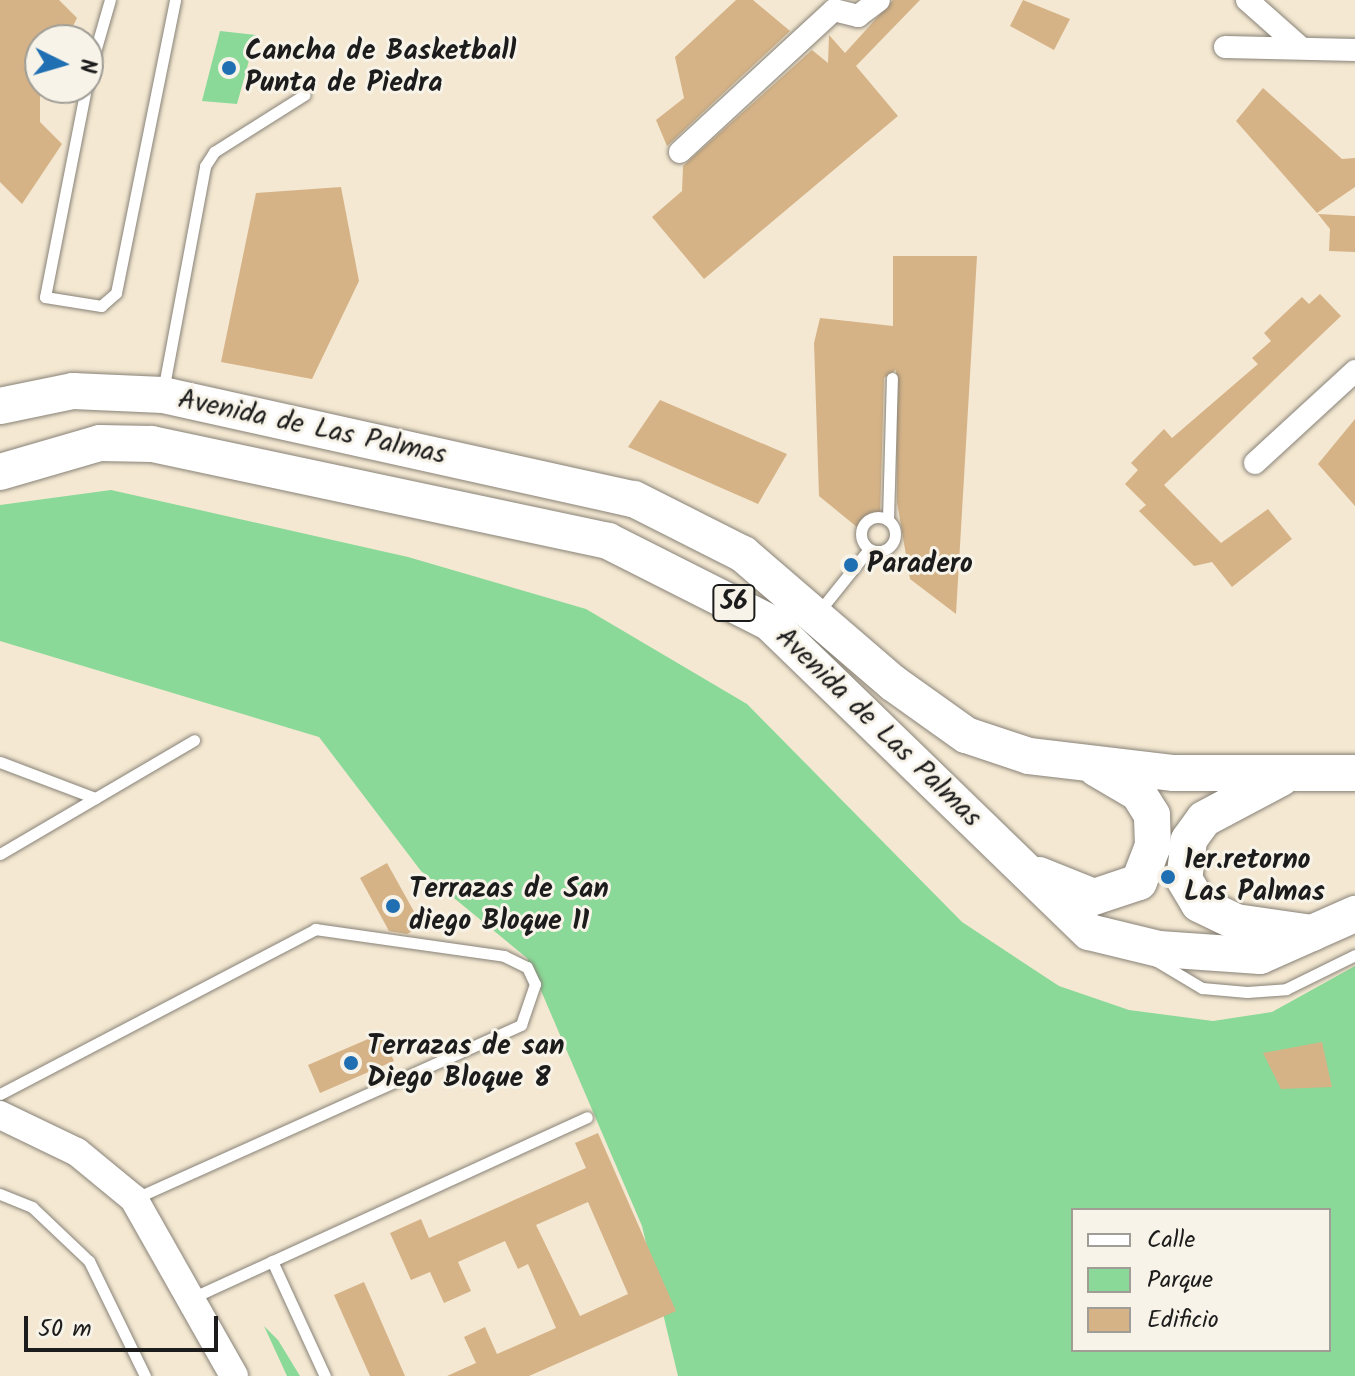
<!DOCTYPE html>
<style>
body{margin:0}
#map{position:relative;width:1355px;height:1376px;overflow:hidden;background:#f4e8d2;font-family:Kalam,sans-serif}
div>[style]{position:absolute}
[style*='--x']{left:calc(var(--x)*1px);top:calc(var(--y)*1px);width:calc(var(--w)*1px);rotate:calc(var(--a)*1deg)}
.green>*{inset:0;background:#8ad998}
.building>*{inset:0;background:#d5b387}
.roads{filter:drop-shadow(0 0 2px #888277) drop-shadow(0 0 2px #888277)}
.service>*{height:11px;margin:-5.5px;padding:0 5.5px;transform-origin:5.5px;border-radius:5.5px;background:#fff}
.service>.ring{margin:-5.5px;padding:0;box-sizing:content-box;background:none;border:11px solid #fff;border-radius:50%}
.minor>*{height:22px;margin:-11px;padding:0 11px;transform-origin:11px;border-radius:11px;background:#fff}
.tertiary>*{height:28px;margin:-14px;padding:0 14px;transform-origin:14px;border-radius:14px;background:#fff}
.primary>*{height:36px;margin:-18px;padding:0 18px;transform-origin:18px;border-radius:18px;background:#fff}
.dots>*{width:22px;height:22px;translate:-50% -50%;box-sizing:border-box;border:4px solid #f7f3e8;border-radius:50%}
span{translate:-50% -50%;white-space:nowrap;text-align:center;line-height:1.15;-webkit-text-stroke:6px #f7f3e8;paint-order:stroke}
.shield-label span{padding:2px 6px;background:#f7f3e8;border:2px solid;border-radius:6px;-webkit-text-stroke-width:0}
.shield-label{font-size:26px;color:#1c1c1c;font-weight:700}
.poi-label{font-size:28px;color:#1c1c1c;font-weight:700}
.left{translate:0 -50%;text-align:left}
.street-label{font-size:28px;color:#1c1c1c}
.legend{position:absolute;left:1071px;top:1208px;width:260px;height:144px;box-sizing:border-box;background:#f7f3e8;border:2px solid #9f9d96;margin:0;padding:10px 14px;list-style:none;font-size:24px;color:#1c1c1c}
.legend li{display:flex;align-items:center;gap:16px;height:40px}
.legend b{width:40px;border:2px solid #9f9d96}
.north{position:absolute;left:24px;top:24px;width:80px;height:80px;box-sizing:border-box;background:#f7f3e8;border:2px solid #9f9d96;border-radius:50%;rotate:95deg;font-size:22px;font-weight:700;line-height:32px;text-align:center;color:#1c1c1c}
.north::after{content:'';display:block;margin:auto;width:28px;height:36px;background:#1f6fb2;clip-path:polygon(50% 0,100% 100%,50% 72%,0 100%)}
.scale{position:absolute;left:24px;top:1316px;width:194px;height:36px;box-sizing:border-box;border:4px solid #1c1c1c;border-top:0;padding-left:10px;font-size:24px;line-height:28px;white-space:nowrap;color:#1c1c1c;-webkit-text-stroke:6px #f7f3e8;paint-order:stroke}
</style>
<div id="map">
<div class="green">
<i style="clip-path:polygon(220px 31px,256px 35px,237px 104px,202px 101px)"></i>
<i style="clip-path:polygon(evenodd,111px 490px,408px 557px,586px 609px,747px 704px,962px 922px,1059px 986px,1129px 1010px,1213px 1021px,1272px 1012px,1355px 966px,1355px 1376px,678px 1376px,642px 1226px,527px 958px,421px 871px,319px 737px,0 641px,0 505px,111px 490px,1073px 1210px,1329px 1210px,1329px 1350px,1073px 1350px,1073px 1210px)"></i>
<i style="clip-path:polygon(264px 1326px,278px 1340px,300px 1376px,287px 1376px)"></i>
</div>
<div class="building">
<i style="clip-path:polygon(0 0,59px 0,77px 18px,66px 40px,40px 40px,40px 122px,62px 144px,22px 204px,0 182px)"></i>
<i style="clip-path:polygon(736px 0,753px 0,790px 31px,667px 146px,656px 120px,684px 98px,675px 57px)"></i>
<i style="clip-path:polygon(893px 0,920px 0,856px 66px,898px 116px,704px 279px,652px 217px,682px 191px,683px 166px,812px 50px,828px 63px,829px 35px,845px 53px)"></i>
<i style="clip-path:polygon(1023px 0,1070px 19px,1054px 50px,1010px 26px)"></i>
<i style="clip-path:polygon(1263px 88px,1342px 159px,1355px 158px,1355px 187px,1317px 213px,1236px 121px)"></i>
<i style="clip-path:polygon(341px 187px,359px 281px,312px 379px,221px 362px,256px 193px)"></i>
<i style="clip-path:polygon(1318px 214px,1355px 216px,1355px 252px,1329px 251px,1330px 229px)"></i>
<i style="clip-path:polygon(893px 256px,977px 256px,956px 614px,910px 579px,897px 502px,896px 370px,884px 378px,880px 518px,863px 532px,819px 496px,814px 343px,820px 318px,893px 326px)"></i>
<i style="clip-path:polygon(1320px 294px,1341px 316px,1164px 485px,1221px 543px,1268px 509px,1292px 539px,1232px 587px,1212px 562px,1194px 566px,1139px 511px,1146px 505px,1125px 484px,1138px 470px,1131px 463px,1164px 429px,1172px 438px,1258px 364px,1252px 358px,1271px 341px,1264px 333px,1302px 297px,1309px 304px)"></i>
<i style="clip-path:polygon(660px 400px,787px 454px,758px 504px,628px 447px)"></i>
<i style="clip-path:polygon(1355px 419px,1355px 506px,1318px 464px)"></i>
<i style="clip-path:polygon(387px 863px,422px 926px,407px 934px,389px 931px,360px 878px)"></i>
<i style="clip-path:polygon(382px 1033px,394px 1061px,320px 1093px,308px 1065px)"></i>
<i style="clip-path:polygon(1322px 1042px,1332px 1087px,1281px 1089px,1263px 1053px)"></i>
<i style="clip-path:polygon(evenodd,598px 1133px,676px 1311px,529px 1376px,447px 1376px,476px 1363px,464px 1337px,485px 1327px,497px 1354px,556px 1328px,528px 1264px,518px 1269px,505px 1241px,458px 1262px,471px 1291px,444px 1303px,430px 1272px,411px 1280px,390px 1233px,421px 1219px,429px 1238px,586px 1168px,575px 1143px,598px 1133px,588px 1202px,628px 1294px,580px 1316px,536px 1225px,588px 1202px)"></i>
<i style="clip-path:polygon(364px 1282px,405px 1376px,370px 1376px,334px 1295px)"></i>
</div>
<div class="roads">
<div class="service">
<i style="--x:88;--y:76;--w:79;--a:-73.9"></i>
<i style="--x:86;--y:88;--w:213;--a:101.1"></i>
<i style="--x:45;--y:297;--w:57;--a:9.1"></i>
<i style="--x:101;--y:306;--w:20;--a:-41"></i>
<i style="--x:116;--y:293;--w:299;--a:-78.6"></i>
<i style="--x:163;--y:391;--w:229;--a:-79.4"></i>
<i style="--x:205;--y:166;--w:17;--a:-57"></i>
<i style="--x:214;--y:152;--w:107;--a:-32.3"></i>
<i class="ring" style="left:861px;top:517px;width:23px;height:23px"></i>
<i style="--x:888;--y:519;--w:141;--a:-88.4"></i>
<i style="--x:817;--y:614;--w:83;--a:-51.3"></i>
<i style="--x:0;--y:762;--w:102;--a:20.8"></i>
<i style="--x:0;--y:854;--w:225;--a:-30.4"></i>
<i style="--x:1155;--y:960;--w:55;--a:30.8"></i>
<i style="--x:1202;--y:988;--w:45;--a:5.1"></i>
<i style="--x:1247;--y:992;--w:39;--a:-4"></i>
<i style="--x:1286;--y:989;--w:77;--a:-26.2"></i>
<i style="--x:0;--y:1094;--w:356;--a:-27.6"></i>
<i style="--x:315;--y:929;--w:191;--a:8.1"></i>
<i style="--x:504;--y:956;--w:25;--a:26"></i>
<i style="--x:527;--y:967;--w:19;--a:65"></i>
<i style="--x:535;--y:984;--w:43;--a:108.9"></i>
<i style="--x:521;--y:1025;--w:424;--a:155.8"></i>
<i style="--x:0;--y:1194;--w:35;--a:22"></i>
<i style="--x:32;--y:1207;--w:79;--a:43.5"></i>
<i style="--x:89;--y:1261;--w:128;--a:64"></i>
<i style="--x:272;--y:1261;--w:127;--a:65.3"></i>
<i style="--x:194;--y:1297;--w:432;--a:-24.6"></i>
</div>
<div class="minor">
<i style="--x:1247;--y:0;--w:72;--a:41.6"></i>
<i style="--x:1225;--y:47;--w:130;--a:1.3"></i>
<i style="--x:680;--y:152;--w:209;--a:-42.7"></i>
<i style="--x:834;--y:10;--w:25;--a:14"></i>
<i style="--x:858;--y:16;--w:26;--a:-37"></i>
<i style="--x:1255;--y:463;--w:136;--a:-42.6"></i>
</div>
<div class="tertiary">
<i style="--x:0;--y:1115;--w:85;--a:25.7"></i>
<i style="--x:77;--y:1152;--w:74;--a:39.5"></i>
<i style="--x:134;--y:1199;--w:203;--a:60.5"></i>
</div>
<div class="primary">
<i style="--x:0;--y:406;--w:75;--a:-11.6"></i>
<i style="--x:73;--y:391;--w:90;--a:2.5"></i>
<i style="--x:163;--y:395;--w:482;--a:12.5"></i>
<i style="--x:634;--y:499;--w:122;--a:26.8"></i>
<i style="--x:743;--y:554;--w:198;--a:40.7"></i>
<i style="--x:893;--y:683;--w:90;--a:35.5"></i>
<i style="--x:966;--y:735;--w:66;--a:18.4"></i>
<i style="--x:1029;--y:756;--w:146;--a:6.7"></i>
<i style="--x:1174;--y:773;--w:181;--a:0"></i>
<i style="--x:0;--y:472;--w:104;--a:-16.2"></i>
<i style="--x:100;--y:443;--w:52;--a:1.1"></i>
<i style="--x:152;--y:444;--w:466;--a:12"></i>
<i style="--x:608;--y:541;--w:182;--a:26.8"></i>
<i style="--x:770;--y:623;--w:444;--a:44.1"></i>
<i style="--x:1089;--y:932;--w:72;--a:13.7"></i>
<i style="--x:1159;--y:949;--w:101;--a:4"></i>
<i style="--x:1260;--y:956;--w:104;--a:-23.9"></i>
<i style="--x:1281;--y:778;--w:87;--a:152"></i>
<i style="--x:1204;--y:819;--w:26;--a:126"></i>
<i style="--x:1189;--y:840;--w:39;--a:97"></i>
<i style="--x:1184;--y:879;--w:29;--a:59"></i>
<i style="--x:1199;--y:904;--w:41;--a:25.9"></i>
<i style="--x:1236;--y:922;--w:77;--a:8.2"></i>
<i style="--x:1039;--y:875;--w:59;--a:21.8"></i>
<i style="--x:1094;--y:897;--w:47;--a:-18.4"></i>
<i style="--x:1139;--y:882;--w:39;--a:-69"></i>
<i style="--x:1153;--y:846;--w:31;--a:-92"></i>
<i style="--x:1152;--y:815;--w:26;--a:-122"></i>
<i style="--x:1138;--y:793;--w:48;--a:-149.7"></i>
</div>
</div>
<div class="dots">
<i style="left:229px;top:68px;background:#1f6fb2"></i>
<i style="left:851px;top:565px;background:#1f6fb2"></i>
<i style="left:1168px;top:877px;background:#1f6fb2"></i>
<i style="left:393px;top:906px;background:#1f6fb2"></i>
<i style="left:351px;top:1063px;background:#1f6fb2"></i>
</div>
<div class="shield-label">
<span style="left:734px;top:603px">56</span>
</div>
<div class="poi-label">
<span class="left" style="left:245px;top:68px">Cancha de Basketball<br>Punta de Piedra</span>
<span class="left" style="left:867px;top:565px">Paradero</span>
<span class="left" style="left:1184px;top:877px">1er.retorno<br>Las Palmas</span>
<span class="left" style="left:409px;top:906px">Terrazas de San<br>diego Bloque 11</span>
<span class="left" style="left:367px;top:1063px">Terrazas de san<br>Diego Bloque 8</span>
</div>
<div class="street-label">
<span style="left:312px;top:428px;rotate:12deg">Avenida de Las Palmas</span>
<span style="left:878px;top:728px;rotate:44deg">Avenida de Las Palmas</span>
</div>
<ul class="legend">
<li><b style="height:10px;background:#fff"></b>Calle</li>
<li><b style="height:22px;background:#8ad998"></b>Parque</li>
<li><b style="height:22px;background:#d5b387"></b>Edificio</li>
</ul>
<div class="north">N</div>
<div class="scale">50 m</div>
</div>
